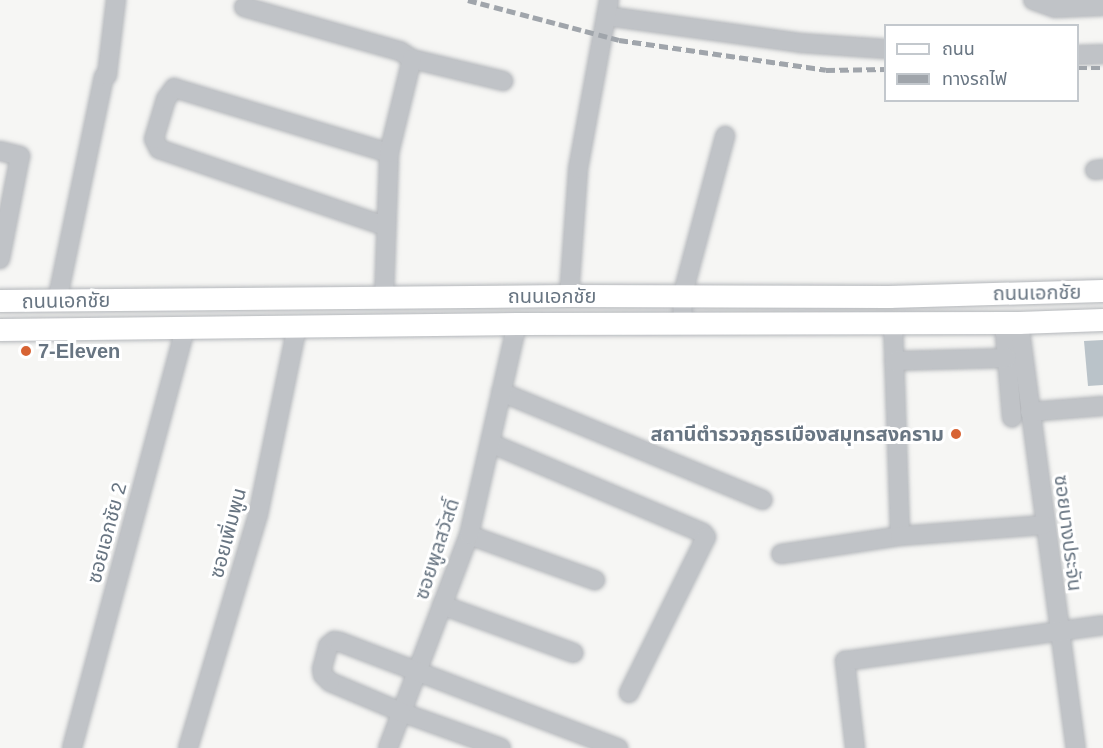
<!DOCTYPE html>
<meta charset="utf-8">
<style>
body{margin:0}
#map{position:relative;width:1103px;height:748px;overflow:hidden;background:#f6f6f4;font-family:Arial,"Noto Sans Thai",sans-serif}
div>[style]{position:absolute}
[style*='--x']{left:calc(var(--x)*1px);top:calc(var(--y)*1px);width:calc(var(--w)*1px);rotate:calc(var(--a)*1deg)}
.water>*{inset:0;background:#bac3c9}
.roads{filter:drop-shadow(0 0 2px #b4b7bb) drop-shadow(0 0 2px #b4b7bb)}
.minor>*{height:18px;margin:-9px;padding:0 9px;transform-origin:9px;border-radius:9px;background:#c0c3c7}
.major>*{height:22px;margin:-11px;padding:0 11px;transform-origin:11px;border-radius:11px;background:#fff}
.rail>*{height:4.5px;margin-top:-2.25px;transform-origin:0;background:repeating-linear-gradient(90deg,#a0a5ab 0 9px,transparent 0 13.5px)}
.dots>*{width:16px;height:16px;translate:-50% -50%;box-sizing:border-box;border:3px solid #fff;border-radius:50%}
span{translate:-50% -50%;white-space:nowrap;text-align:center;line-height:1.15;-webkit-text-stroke:6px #fff;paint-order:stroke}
.street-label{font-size:20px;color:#687582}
.poi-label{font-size:20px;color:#687582;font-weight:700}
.left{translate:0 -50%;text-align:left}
.right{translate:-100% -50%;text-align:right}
.legend{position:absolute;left:884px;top:24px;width:195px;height:78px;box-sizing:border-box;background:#fff;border:2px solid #c3c8cd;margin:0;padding:8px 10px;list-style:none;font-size:18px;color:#687582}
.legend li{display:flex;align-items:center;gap:12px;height:30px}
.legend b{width:30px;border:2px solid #c3c8cd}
</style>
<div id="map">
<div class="water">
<i style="clip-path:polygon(1103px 340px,1103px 385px,1088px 386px,1084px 341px)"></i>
</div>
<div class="roads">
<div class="minor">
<i style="--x:1033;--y:0;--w:23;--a:20"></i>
<i style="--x:1055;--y:8;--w:48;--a:-2.4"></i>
<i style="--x:244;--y:7;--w:162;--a:15.8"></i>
<i style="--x:400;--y:51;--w:14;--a:34"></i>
<i style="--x:412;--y:59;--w:94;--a:13.6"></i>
<i style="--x:606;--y:16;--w:196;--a:7.9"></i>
<i style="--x:800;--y:43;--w:86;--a:4"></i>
<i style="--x:1078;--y:55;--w:25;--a:-2"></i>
<i style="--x:0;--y:151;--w:21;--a:14"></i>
<i style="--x:20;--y:156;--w:105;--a:101"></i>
<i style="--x:1095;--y:170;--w:8;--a:-7"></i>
<i style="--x:385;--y:226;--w:239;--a:-161.2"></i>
<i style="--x:159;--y:149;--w:11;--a:-117"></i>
<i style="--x:154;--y:139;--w:42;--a:-73.3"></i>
<i style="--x:166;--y:99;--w:14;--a:-54"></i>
<i style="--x:174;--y:88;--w:225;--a:16.8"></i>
<i style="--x:569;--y:296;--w:127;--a:-85.9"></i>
<i style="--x:578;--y:169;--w:172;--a:-79.6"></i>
<i style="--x:384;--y:298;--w:145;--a:-88"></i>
<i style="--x:389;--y:153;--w:97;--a:-76.3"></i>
<i style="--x:57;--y:301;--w:229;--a:-78.2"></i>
<i style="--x:104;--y:77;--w:4;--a:-34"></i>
<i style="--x:107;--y:75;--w:76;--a:-83.2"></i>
<i style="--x:893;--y:322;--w:214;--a:88.1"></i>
<i style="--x:683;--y:323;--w:26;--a:-92"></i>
<i style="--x:682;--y:297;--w:167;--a:-75"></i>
<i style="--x:1004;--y:323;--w:95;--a:85.2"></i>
<i style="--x:1019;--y:323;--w:429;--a:82.4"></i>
<i style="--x:894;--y:361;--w:113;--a:-1.5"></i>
<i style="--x:501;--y:392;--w:283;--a:22.4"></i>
<i style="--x:1030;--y:412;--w:73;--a:-4.7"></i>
<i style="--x:490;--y:443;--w:231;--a:22.9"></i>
<i style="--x:703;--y:533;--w:5;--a:53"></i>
<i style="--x:706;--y:537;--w:174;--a:116.3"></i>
<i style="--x:469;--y:535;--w:134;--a:19.7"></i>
<i style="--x:781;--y:554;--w:120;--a:-8.6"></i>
<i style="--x:900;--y:536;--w:144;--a:-4.4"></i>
<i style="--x:442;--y:605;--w:140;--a:20"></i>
<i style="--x:72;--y:748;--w:434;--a:-74.9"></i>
<i style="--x:188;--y:748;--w:243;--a:-73.3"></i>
<i style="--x:258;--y:515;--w:192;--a:-78.3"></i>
<i style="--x:388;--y:748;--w:228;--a:-69.2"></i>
<i style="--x:469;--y:535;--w:216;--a:-77.2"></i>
<i style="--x:501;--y:748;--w:106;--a:-160.2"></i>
<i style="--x:401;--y:712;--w:77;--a:-157.1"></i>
<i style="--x:330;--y:682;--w:10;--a:-135"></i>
<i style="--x:323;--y:675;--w:6;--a:-99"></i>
<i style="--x:322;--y:669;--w:24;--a:-75"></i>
<i style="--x:328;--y:646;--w:8;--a:-40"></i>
<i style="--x:334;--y:641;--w:6;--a:9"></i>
<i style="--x:340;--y:642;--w:298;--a:20.9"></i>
<i style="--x:855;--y:748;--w:88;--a:-96.6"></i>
<i style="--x:845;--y:661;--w:260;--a:-7.9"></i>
</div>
<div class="major">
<i style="--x:0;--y:301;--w:569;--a:-0.5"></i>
<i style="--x:569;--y:296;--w:320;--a:0.2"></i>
<i style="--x:889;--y:297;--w:214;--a:-1.6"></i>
<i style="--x:0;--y:330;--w:517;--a:-0.66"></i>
<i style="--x:517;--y:324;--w:502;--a:-0.11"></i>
<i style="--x:1019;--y:323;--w:84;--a:-2"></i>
</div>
</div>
<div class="rail">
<i style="--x:468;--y:0;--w:156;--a:14.8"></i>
<i style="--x:619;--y:40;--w:209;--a:8.2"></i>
<i style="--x:826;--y:70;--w:60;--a:-1"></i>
<i style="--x:1078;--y:68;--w:25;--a:0"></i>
</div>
<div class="dots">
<i style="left:26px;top:351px;background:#d76333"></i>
<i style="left:956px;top:434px;background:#d76333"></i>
</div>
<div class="street-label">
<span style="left:1037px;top:293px;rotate:-1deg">ถนนเอกชัย</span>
<span style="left:552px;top:296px">ถนนเอกชัย</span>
<span style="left:66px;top:301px;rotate:-1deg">ถนนเอกชัย</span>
<span style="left:107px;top:533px;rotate:-75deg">ซอยเอกชัย 2</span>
<span style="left:228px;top:533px;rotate:-75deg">ซอยเพิ่มพูน</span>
<span style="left:1068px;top:533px;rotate:83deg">ซอยบางประจัน</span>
<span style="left:437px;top:549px;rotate:-72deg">ซอยพูลสวัสดิ์</span>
</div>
<div class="poi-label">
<span class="left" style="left:38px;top:351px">7-Eleven</span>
<span class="right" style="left:944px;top:434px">สถานีตำรวจภูธรเมืองสมุทรสงคราม</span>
</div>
<ul class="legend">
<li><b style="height:8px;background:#fff"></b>ถนน</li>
<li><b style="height:8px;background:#a0a5ab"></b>ทางรถไฟ</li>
</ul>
</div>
